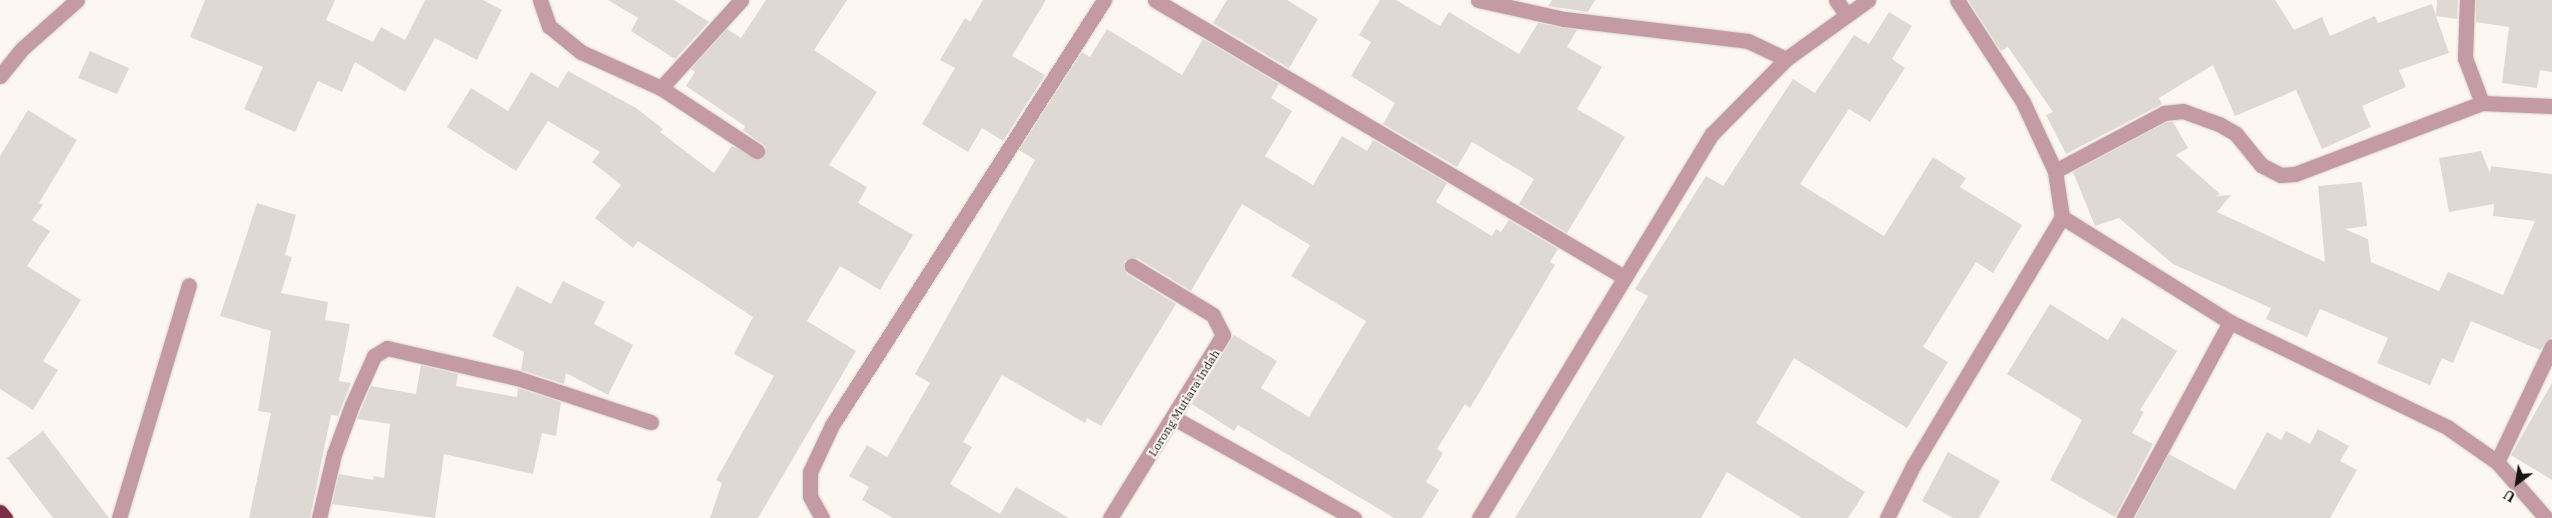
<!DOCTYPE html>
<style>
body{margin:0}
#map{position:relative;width:2552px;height:518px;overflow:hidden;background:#fdf7f2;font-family:"IBM Plex Serif",serif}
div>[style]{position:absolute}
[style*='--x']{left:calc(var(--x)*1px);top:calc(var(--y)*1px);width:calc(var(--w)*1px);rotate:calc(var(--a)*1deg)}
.building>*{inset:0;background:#dfd9d4}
.roads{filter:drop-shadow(0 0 1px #d8d3ce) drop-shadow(0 0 1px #d8d3ce)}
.street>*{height:15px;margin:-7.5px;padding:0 7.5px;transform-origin:7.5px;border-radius:7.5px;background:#c49ba4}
.highway>*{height:15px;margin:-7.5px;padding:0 7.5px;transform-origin:7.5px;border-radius:7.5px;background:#7d2f47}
span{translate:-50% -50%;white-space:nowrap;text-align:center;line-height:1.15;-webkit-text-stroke:4px #fdf7f2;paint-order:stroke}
.street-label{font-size:12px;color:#171513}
.north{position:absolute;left:2492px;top:458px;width:50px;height:50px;-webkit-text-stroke:4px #fdf7f2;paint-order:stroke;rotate:211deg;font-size:14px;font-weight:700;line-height:20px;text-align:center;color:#171513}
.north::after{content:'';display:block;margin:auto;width:18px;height:22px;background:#171513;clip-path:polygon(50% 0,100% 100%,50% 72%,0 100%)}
</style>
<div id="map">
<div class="building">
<i style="clip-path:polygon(205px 0,335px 0,326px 20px,373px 42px,381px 27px,405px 40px,425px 0,483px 0,502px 10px,477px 60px,435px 38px,405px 92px,355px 62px,342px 92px,318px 81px,295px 132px,244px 109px,263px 67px,190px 37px)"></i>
<i style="clip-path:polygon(608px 0,674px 0,709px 22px,675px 59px,631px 31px,638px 18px)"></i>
<i style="clip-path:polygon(766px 0,847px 0,814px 50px,877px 92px,829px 165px,867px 187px,858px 203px,913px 235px,880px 290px,840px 266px,807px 321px,856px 351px,758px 518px,710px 518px,722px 483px,716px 480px,774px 376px,734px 354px,753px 317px,638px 241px,633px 248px,595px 218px,621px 185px,592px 162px,600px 152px,548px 121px,516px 171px,447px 127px,471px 88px,508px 111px,531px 72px,558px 88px,568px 71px,636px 108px,663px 129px,660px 132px,714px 173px,732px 146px,761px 160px,766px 147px,743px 130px,745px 126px,686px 86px,695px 72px,691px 69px,727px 29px,741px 38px)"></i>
<i style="clip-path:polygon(983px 0,1046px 0,1012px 56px,1045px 75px,1003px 141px,982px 128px,968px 152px,922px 124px,955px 68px,940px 60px,965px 18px,970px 22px)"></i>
<i style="clip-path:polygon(1227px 0,1287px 0,1318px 19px,1289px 68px,1213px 23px)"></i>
<i style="clip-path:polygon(1380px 0,1396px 0,1440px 26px,1449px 12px,1519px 54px,1538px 23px,1577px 30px,1567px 47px,1602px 67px,1577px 109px,1625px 137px,1567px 233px,1519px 204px,1534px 179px,1472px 142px,1457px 167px,1383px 124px,1395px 103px,1351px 76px,1371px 42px,1359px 35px)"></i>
<i style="clip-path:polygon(1552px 0,1595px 0,1588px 12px,1548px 6px)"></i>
<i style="clip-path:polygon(1968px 0,2275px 0,2294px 30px,2322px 17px,2330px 36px,2375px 16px,2378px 23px,2432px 4px,2436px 15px,2437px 0,2458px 0,2457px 19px,2436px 16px,2449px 53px,2399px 70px,2406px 87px,2362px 106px,2371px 127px,2322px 149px,2296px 90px,2235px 116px,2213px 65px,2159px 98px,2162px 104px,2066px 154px,2046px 115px,2053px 112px,2008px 47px,2001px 51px)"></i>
<i style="clip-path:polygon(2476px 0,2552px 0,2552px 72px,2540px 70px,2537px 88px,2502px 83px,2509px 27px,2476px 22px)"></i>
<i style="clip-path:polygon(1889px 12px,1912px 26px,1892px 59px,1905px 68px,1870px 122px,1849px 109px,1800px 184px,1884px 236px,1933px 157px,1966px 178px,1960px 187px,2022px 225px,1993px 273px,1976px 262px,1923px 347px,1948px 362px,1907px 428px,1794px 358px,1756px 423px,1865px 492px,1848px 518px,1802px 518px,1727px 472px,1701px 518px,1515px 518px,1648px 296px,1635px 289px,1706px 176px,1723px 186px,1793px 79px,1815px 93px,1854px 35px,1869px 44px)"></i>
<i style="clip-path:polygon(1107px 29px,1182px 75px,1203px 39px,1279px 84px,1271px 98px,1292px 111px,1265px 156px,1313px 185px,1342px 136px,1367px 151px,1373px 140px,1447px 183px,1436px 202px,1492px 236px,1496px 229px,1501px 232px,1509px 220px,1558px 249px,1550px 262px,1555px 265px,1470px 408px,1465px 404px,1437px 449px,1443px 453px,1426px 482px,1439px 490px,1422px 518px,1394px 518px,1238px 425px,1234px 431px,1192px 404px,1234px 335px,1277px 361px,1261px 388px,1309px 417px,1366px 321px,1291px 276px,1310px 245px,1242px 204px,1191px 291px,1137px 258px,1124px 261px,1127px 274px,1176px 304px,1101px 426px,1087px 418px,1085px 423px,1002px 375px,963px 442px,972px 447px,950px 484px,1000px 514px,1016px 487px,1069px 518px,893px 518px,862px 500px,869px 487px,849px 476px,867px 445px,887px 457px,930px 383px,915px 374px,1035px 160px,1019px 150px,1082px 52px,1090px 57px)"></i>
<i style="clip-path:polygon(90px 51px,129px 68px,117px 94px,78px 78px)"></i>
<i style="clip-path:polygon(28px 110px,77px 140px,39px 203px,43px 205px,32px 220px,50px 231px,27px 266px,81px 300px,43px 361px,58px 370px,33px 410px,0 389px,0 156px)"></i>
<i style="clip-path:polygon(2167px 122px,2173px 122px,2188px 148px,2176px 155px,2220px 194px,2216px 196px,2231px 195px,2217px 212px,2325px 262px,2318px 186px,2362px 182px,2367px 226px,2345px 229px,2368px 239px,2371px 262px,2439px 291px,2448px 272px,2503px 295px,2535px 221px,2493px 216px,2494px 204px,2449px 212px,2439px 158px,2481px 151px,2490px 173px,2491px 166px,2552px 174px,2552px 337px,2540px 350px,2471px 321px,2453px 363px,2442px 358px,2430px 385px,2377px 363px,2388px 338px,2320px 309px,2307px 337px,2266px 319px,2271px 308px,2173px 264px,2119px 218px,2095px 226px,2073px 172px)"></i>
<i style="clip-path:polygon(257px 203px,296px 215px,285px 255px,292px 257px,281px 293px,328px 302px,325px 320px,350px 324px,339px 381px,351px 383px,338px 416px,331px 415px,310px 518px,249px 518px,271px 413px,258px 411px,271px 331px,220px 316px)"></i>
<i style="clip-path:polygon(563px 281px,605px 302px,594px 324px,633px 345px,608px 395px,566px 373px,564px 384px,521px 370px,524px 352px,492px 336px,517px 286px,551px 304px)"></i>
<i style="clip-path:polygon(2050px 304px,2108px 340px,2122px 317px,2177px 351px,2140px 410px,2144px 412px,2132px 433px,2153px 444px,2115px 517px,2050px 480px,2082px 420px,2007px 374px)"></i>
<i style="clip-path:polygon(421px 365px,458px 374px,456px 386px,517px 397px,518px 388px,561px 402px,556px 436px,542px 433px,533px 474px,444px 454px,435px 518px,332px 504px,339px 474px,373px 480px,374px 476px,384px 478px,390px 424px,357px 419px,371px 386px,416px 394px)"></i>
<i style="clip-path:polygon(2552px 383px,2552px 480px,2511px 455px)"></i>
<i style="clip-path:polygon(2318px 429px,2349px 446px,2340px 461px,2357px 470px,2330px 518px,2135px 518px,2169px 454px,2235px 490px,2267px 432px,2281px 440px,2286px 431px,2310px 444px)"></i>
<i style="clip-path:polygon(43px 431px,109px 518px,53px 518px,7px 458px)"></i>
<i style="clip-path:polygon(1948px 452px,2000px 481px,1979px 518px,1953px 518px,1922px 501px)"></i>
</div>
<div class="roads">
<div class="street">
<i style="--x:540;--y:0;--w:28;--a:71"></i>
<i style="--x:549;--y:26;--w:41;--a:39.1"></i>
<i style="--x:581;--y:52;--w:88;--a:24.2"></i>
<i style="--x:661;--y:88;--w:115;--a:33.3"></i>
<i style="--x:1155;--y:0;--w:545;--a:30.57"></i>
<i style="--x:1478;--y:0;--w:88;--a:12.5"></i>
<i style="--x:1564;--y:19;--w:185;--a:6.8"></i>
<i style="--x:1748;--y:41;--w:42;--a:25.3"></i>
<i style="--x:1836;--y:0;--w:17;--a:54"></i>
<i style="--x:2467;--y:0;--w:58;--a:92"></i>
<i style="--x:2465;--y:58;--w:48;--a:69.3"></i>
<i style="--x:0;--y:76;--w:36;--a:-51"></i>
<i style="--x:23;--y:48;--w:72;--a:-41.6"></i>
<i style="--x:661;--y:88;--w:119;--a:-47.7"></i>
<i style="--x:2055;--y:171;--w:123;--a:-28"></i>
<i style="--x:2164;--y:113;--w:19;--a:-6"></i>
<i style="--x:2183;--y:111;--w:38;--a:20"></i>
<i style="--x:2219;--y:124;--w:20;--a:30"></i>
<i style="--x:2236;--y:134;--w:40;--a:51"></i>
<i style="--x:2261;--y:165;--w:22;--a:27"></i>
<i style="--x:2281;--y:175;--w:14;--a:-4"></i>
<i style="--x:2295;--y:174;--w:200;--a:-20.8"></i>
<i style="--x:2482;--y:103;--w:70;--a:2.5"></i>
<i style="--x:2062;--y:217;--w:198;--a:32"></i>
<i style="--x:2230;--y:322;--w:241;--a:25.8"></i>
<i style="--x:2447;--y:427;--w:61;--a:35"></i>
<i style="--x:2497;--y:462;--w:74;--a:48.8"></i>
<i style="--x:1174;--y:418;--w:206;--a:29.1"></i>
<i style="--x:2497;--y:462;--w:128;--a:-64.6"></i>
<i style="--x:119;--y:518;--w:243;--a:-73.3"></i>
<i style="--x:319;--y:518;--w:66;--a:-76.8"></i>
<i style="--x:334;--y:454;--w:52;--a:-69.8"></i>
<i style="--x:352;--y:405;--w:54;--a:-65.8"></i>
<i style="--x:374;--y:356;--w:15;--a:-32"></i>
<i style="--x:387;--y:348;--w:133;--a:13"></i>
<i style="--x:517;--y:378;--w:141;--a:18.2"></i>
<i style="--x:822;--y:518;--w:25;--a:-119"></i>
<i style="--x:810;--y:496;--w:24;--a:-90"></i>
<i style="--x:810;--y:472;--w:52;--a:-64.9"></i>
<i style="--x:832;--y:425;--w:505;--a:-57.38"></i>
<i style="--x:1110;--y:518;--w:215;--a:-58.3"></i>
<i style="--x:1223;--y:335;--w:22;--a:-117"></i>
<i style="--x:1213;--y:315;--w:95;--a:-148.8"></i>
<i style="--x:1479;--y:518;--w:449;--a:-58.8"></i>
<i style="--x:1712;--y:134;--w:105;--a:-45.4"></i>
<i style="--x:1786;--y:59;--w:101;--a:-35.7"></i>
<i style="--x:1887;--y:518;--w:58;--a:-63.4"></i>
<i style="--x:1913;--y:466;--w:290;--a:-59.1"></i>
<i style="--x:2062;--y:217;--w:47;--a:-98.7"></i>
<i style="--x:2055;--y:171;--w:76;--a:-114.9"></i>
<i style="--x:2023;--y:102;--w:121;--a:-122.9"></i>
<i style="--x:2124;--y:518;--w:223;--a:-61.6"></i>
</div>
<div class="highway">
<i style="--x:0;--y:512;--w:8;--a:50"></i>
</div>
</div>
<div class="street-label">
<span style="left:1184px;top:403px;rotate:-58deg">Lorong Mutiara Indah</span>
</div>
<div class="north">U</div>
</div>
